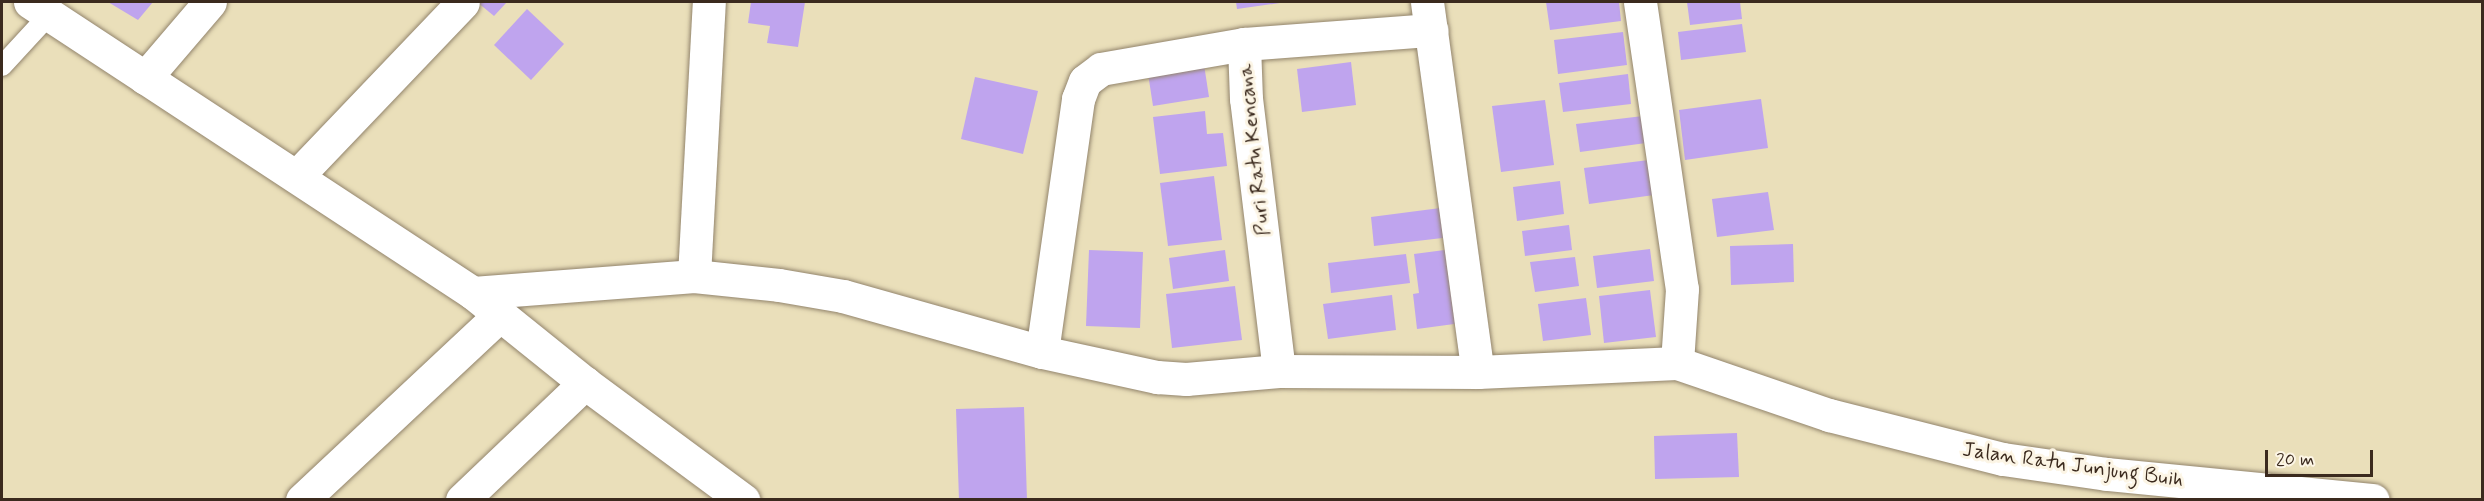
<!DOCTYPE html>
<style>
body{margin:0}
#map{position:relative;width:2484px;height:501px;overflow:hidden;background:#eadfba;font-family:Mynerve,sans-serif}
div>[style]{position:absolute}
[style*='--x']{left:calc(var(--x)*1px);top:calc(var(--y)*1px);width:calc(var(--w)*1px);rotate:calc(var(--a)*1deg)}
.building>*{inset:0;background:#bfa4ee}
.roads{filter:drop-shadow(0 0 2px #92846c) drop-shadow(0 0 2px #92846c)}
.service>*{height:20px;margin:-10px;padding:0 10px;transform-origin:10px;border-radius:10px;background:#fff}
.minor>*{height:33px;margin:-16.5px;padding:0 16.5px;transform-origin:16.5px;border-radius:16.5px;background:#fff}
span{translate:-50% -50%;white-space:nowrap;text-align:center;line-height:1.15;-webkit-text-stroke:6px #fcf5e5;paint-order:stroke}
.street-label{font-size:21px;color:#3b2a1e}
.frame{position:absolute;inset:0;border:3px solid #3b2a1e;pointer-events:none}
.scale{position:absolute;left:2265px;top:450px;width:108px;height:27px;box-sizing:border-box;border:3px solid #3b2a1e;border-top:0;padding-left:8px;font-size:18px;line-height:21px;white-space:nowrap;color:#3b2a1e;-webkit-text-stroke:4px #fcf5e5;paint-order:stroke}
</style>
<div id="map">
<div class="building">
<i style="clip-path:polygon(108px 2px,153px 2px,138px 20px)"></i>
<i style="clip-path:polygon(477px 2px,507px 2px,494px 16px)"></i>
<i style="clip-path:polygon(751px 2px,805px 2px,798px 47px,767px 43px,770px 26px,748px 23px)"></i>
<i style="clip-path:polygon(1236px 2px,1280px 2px,1280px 3px,1237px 9px)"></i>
<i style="clip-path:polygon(1546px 2px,1619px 2px,1621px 21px,1550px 30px)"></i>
<i style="clip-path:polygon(1687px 2px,1740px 2px,1742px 19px,1690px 25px)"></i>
<i style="clip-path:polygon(527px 9px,564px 44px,531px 80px,494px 45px)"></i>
<i style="clip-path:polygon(1742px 24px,1746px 52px,1681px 60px,1678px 32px)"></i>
<i style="clip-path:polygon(1623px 32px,1627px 65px,1558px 74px,1554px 40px)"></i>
<i style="clip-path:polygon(1203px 58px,1209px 97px,1153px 106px,1147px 67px)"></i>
<i style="clip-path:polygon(1351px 62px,1356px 105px,1302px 112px,1297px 69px)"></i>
<i style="clip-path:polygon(1628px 74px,1631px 104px,1563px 112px,1559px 83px)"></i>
<i style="clip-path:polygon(975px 77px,1038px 91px,1023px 154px,961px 139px)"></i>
<i style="clip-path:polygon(1761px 99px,1768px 148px,1685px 160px,1679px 110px)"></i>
<i style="clip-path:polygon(1545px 100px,1554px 165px,1501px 172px,1492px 106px)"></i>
<i style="clip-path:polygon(1205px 111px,1207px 134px,1223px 133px,1227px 166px,1160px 174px,1153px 117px)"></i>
<i style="clip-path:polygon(1643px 116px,1646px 143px,1580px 152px,1576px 124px)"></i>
<i style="clip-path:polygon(1649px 160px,1654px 195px,1589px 204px,1584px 168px)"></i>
<i style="clip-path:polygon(1214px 176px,1222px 240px,1168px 246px,1160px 183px)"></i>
<i style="clip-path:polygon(1560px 181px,1564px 214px,1517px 221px,1513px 187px)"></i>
<i style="clip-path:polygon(1768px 192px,1774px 230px,1717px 237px,1712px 199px)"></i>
<i style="clip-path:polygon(1448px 207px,1451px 237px,1374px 246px,1371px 217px)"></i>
<i style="clip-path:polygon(1569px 225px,1572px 250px,1525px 256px,1522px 231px)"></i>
<i style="clip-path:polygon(1793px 244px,1794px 282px,1731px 285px,1730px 246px)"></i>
<i style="clip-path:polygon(1460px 248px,1469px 322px,1417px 329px,1413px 294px,1419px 293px,1414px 254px)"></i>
<i style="clip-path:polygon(1650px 249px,1654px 281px,1597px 288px,1593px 256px)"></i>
<i style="clip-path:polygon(1089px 250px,1143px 252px,1140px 328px,1086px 326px)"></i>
<i style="clip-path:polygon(1225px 250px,1229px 281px,1173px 289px,1169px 258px)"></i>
<i style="clip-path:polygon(1406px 254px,1410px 283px,1331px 293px,1328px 263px)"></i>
<i style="clip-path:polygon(1575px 257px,1579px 286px,1535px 292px,1530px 262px)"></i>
<i style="clip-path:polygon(1235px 286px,1242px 340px,1172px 348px,1166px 294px)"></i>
<i style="clip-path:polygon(1650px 290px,1656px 337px,1604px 343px,1599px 296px)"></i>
<i style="clip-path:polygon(1392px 295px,1396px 330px,1328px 339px,1323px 304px)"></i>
<i style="clip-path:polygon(1586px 298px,1591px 335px,1543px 341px,1538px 304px)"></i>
<i style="clip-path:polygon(1024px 407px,1027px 500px,959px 500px,956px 409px)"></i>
<i style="clip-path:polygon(1737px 433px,1739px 477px,1655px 479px,1654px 436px)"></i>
</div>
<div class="roads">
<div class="service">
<i style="--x:2;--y:66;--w:68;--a:-47.4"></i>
</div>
<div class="minor">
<i style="--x:30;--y:2;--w:530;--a:33.3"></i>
<i style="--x:473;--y:293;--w:144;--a:38.8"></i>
<i style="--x:585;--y:383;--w:197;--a:36.5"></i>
<i style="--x:1427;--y:2;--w:373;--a:82.2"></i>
<i style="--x:1640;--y:2;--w:290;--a:81.7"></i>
<i style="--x:1682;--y:289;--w:74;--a:93.9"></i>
<i style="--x:145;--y:78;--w:100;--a:-49.5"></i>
<i style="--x:297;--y:176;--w:240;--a:-46.3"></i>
<i style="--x:694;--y:276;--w:274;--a:-86.9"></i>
<i style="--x:473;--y:293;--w:222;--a:-4.4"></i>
<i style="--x:694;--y:276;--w:85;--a:6"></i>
<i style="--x:779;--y:285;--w:65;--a:9.8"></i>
<i style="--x:843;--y:296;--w:207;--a:15.7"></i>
<i style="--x:1042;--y:352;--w:118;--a:12.3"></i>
<i style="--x:1157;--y:377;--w:29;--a:4"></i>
<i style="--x:1186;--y:379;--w:93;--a:-4.9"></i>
<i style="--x:1279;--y:371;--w:199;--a:0.3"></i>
<i style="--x:1478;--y:372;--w:199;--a:-2.6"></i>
<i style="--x:1677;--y:363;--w:161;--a:18.9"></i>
<i style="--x:1829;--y:415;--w:179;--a:14.2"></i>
<i style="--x:2003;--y:459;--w:105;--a:8.2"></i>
<i style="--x:2107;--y:474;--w:267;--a:5.6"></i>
<i style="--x:1042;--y:352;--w:256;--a:-81.9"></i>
<i style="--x:1078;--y:99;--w:19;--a:-69"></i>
<i style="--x:1085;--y:81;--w:20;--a:-37"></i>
<i style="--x:1101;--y:69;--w:145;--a:-9.9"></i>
<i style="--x:1279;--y:371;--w:274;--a:-96.9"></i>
<i style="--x:1246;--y:99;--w:55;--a:-92.1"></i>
<i style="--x:1244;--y:44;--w:188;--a:-4.3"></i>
<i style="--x:302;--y:500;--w:271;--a:-43.1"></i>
<i style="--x:462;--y:500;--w:170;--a:-43.6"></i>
</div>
</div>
<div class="street-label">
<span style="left:1254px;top:150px;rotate:-96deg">Puri Ratu Kencana</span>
<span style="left:2073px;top:465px;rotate:8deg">Jalan Ratu Junjung Buih</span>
</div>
<div class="frame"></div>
<div class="scale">20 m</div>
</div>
